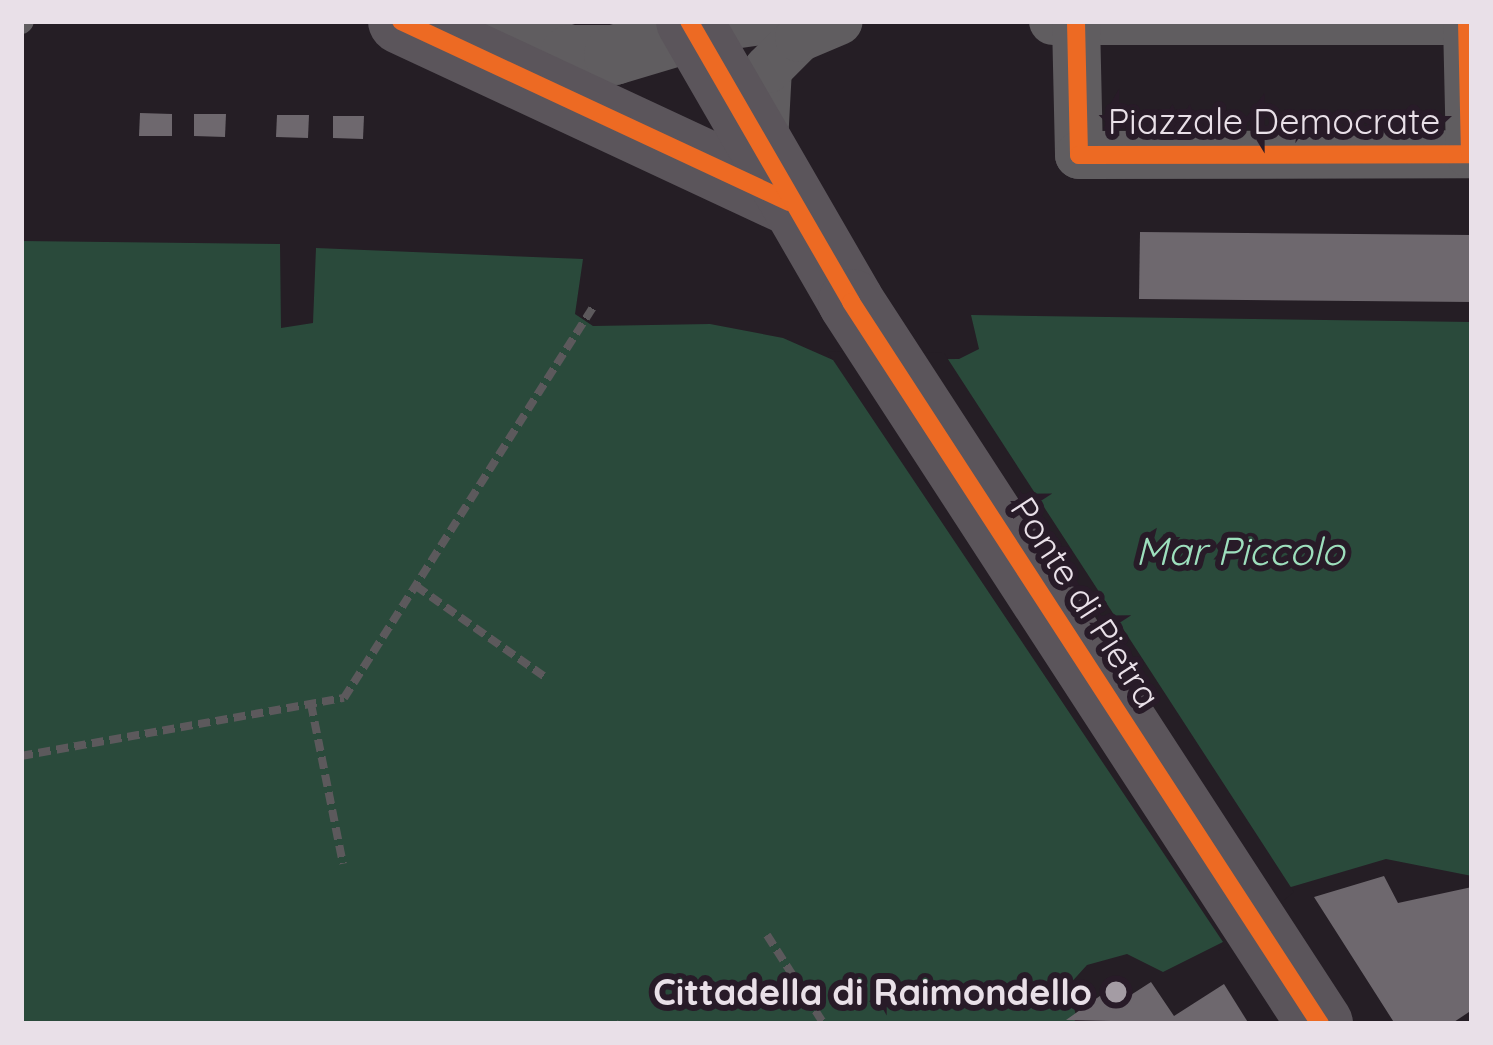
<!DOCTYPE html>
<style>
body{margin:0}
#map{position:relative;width:1493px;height:1045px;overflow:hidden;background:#251e25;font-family:Quicksand,sans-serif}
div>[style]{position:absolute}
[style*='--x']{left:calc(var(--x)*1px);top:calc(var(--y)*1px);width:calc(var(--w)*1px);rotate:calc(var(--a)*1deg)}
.water>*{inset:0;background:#2a4a3b}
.pier>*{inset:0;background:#251e25}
.building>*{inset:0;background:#6e686e}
.path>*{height:8px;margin-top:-4px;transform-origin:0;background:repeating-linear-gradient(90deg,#5c595c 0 12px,transparent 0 18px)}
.service>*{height:24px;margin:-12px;padding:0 12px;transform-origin:12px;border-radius:12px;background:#605d60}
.minor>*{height:48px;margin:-24px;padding:0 24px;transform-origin:24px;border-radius:24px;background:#605d60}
.tertiary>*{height:60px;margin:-30px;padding:0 30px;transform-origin:30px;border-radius:30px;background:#605d60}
.secondary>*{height:66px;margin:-33px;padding:0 33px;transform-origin:33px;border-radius:33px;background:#5b555b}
.cycleway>*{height:18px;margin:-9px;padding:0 9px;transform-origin:9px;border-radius:9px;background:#ed6a23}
.dots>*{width:33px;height:33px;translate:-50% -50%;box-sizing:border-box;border:6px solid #281b28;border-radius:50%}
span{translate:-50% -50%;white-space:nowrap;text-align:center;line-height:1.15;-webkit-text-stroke:12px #281b28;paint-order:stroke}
.street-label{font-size:36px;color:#e9e0e8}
.poi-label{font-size:36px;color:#e9e0e8;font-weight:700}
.right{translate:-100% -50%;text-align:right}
.water-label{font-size:39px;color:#9ddfbd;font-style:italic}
.frame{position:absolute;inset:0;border:24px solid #e9e0e8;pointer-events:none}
</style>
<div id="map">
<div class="water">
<i style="clip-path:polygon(21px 241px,280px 244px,281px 328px,313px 323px,316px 248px,583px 259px,575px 314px,593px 326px,710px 324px,783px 338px,833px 360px,959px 359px,979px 349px,971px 315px,1472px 322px,1472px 876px,1386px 859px,1274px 892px,1223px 942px,1163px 972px,1127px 954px,1087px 965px,1068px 986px,1077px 1019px,1070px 1024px,21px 1024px)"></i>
</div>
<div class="pier">
<i style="clip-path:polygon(827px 351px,944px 353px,1294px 892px,1226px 947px,1218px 951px,1223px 942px)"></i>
</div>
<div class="building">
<i style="clip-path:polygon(140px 113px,172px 114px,172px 136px,139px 136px)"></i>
<i style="clip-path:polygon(194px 114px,226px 114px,225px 137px,194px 136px)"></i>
<i style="clip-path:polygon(277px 115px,309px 115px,308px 138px,276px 137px)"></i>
<i style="clip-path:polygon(333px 116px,364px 116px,363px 139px,333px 138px)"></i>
<i style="clip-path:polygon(1140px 232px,1472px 235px,1472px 302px,1139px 299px)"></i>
<i style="clip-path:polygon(1384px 876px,1398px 903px,1472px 887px,1472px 1010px,1451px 1024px,1395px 1024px,1314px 897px)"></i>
<i style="clip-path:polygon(1151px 982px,1174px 1016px,1224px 984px,1249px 1024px,1066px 1020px,1114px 986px,1123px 1000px)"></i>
</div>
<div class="path">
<i style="--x:416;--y:586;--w:161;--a:35.2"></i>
<i style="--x:311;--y:704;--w:163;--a:78.7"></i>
<i style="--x:21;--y:756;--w:328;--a:-10.2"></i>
<i style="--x:344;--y:698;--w:465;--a:-57.5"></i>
<i style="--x:767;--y:935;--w:106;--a:57.4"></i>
<i style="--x:615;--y:1023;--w:1;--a:45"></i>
</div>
<div class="service">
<i style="--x:21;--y:22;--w:1;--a:-45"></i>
</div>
<div class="minor">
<i style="--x:1053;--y:21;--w:414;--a:0"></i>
<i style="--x:1076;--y:22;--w:133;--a:88.7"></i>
<i style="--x:1079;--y:155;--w:391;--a:-0.1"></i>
<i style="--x:1470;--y:154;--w:132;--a:-91.3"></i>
<i style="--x:698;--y:30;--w:64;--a:-8.1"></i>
<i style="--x:764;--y:142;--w:73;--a:-86.9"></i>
<i style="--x:768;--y:69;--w:44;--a:-45"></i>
<i style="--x:799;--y:38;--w:43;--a:-23"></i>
</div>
<div class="tertiary">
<i style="--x:465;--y:21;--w:110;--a:17.9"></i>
<i style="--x:570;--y:55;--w:44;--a:0"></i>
<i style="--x:614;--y:55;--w:88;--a:-16.6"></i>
</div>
<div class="secondary">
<i style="--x:401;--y:21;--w:428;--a:25"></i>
<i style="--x:689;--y:21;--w:324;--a:60"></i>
<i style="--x:851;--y:302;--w:861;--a:56.99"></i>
</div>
<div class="cycleway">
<i style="--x:401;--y:21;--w:428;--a:25"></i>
<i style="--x:689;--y:21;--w:324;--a:60"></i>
<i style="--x:851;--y:302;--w:861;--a:56.99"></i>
<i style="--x:1076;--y:22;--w:133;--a:88.7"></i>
<i style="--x:1079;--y:155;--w:391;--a:-0.1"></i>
<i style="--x:1470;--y:154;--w:132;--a:-91.3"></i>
</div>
<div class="dots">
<i style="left:1116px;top:992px;background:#a49ca4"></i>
</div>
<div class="street-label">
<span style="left:1274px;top:121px">Piazzale Democrate</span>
<span style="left:1086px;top:602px;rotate:57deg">Ponte di Pietra</span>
</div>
<div class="poi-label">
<span class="right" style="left:1092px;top:992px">Cittadella di Raimondello</span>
</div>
<div class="water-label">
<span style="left:1240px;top:551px">Mar Piccolo</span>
</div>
<div class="frame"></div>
</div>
